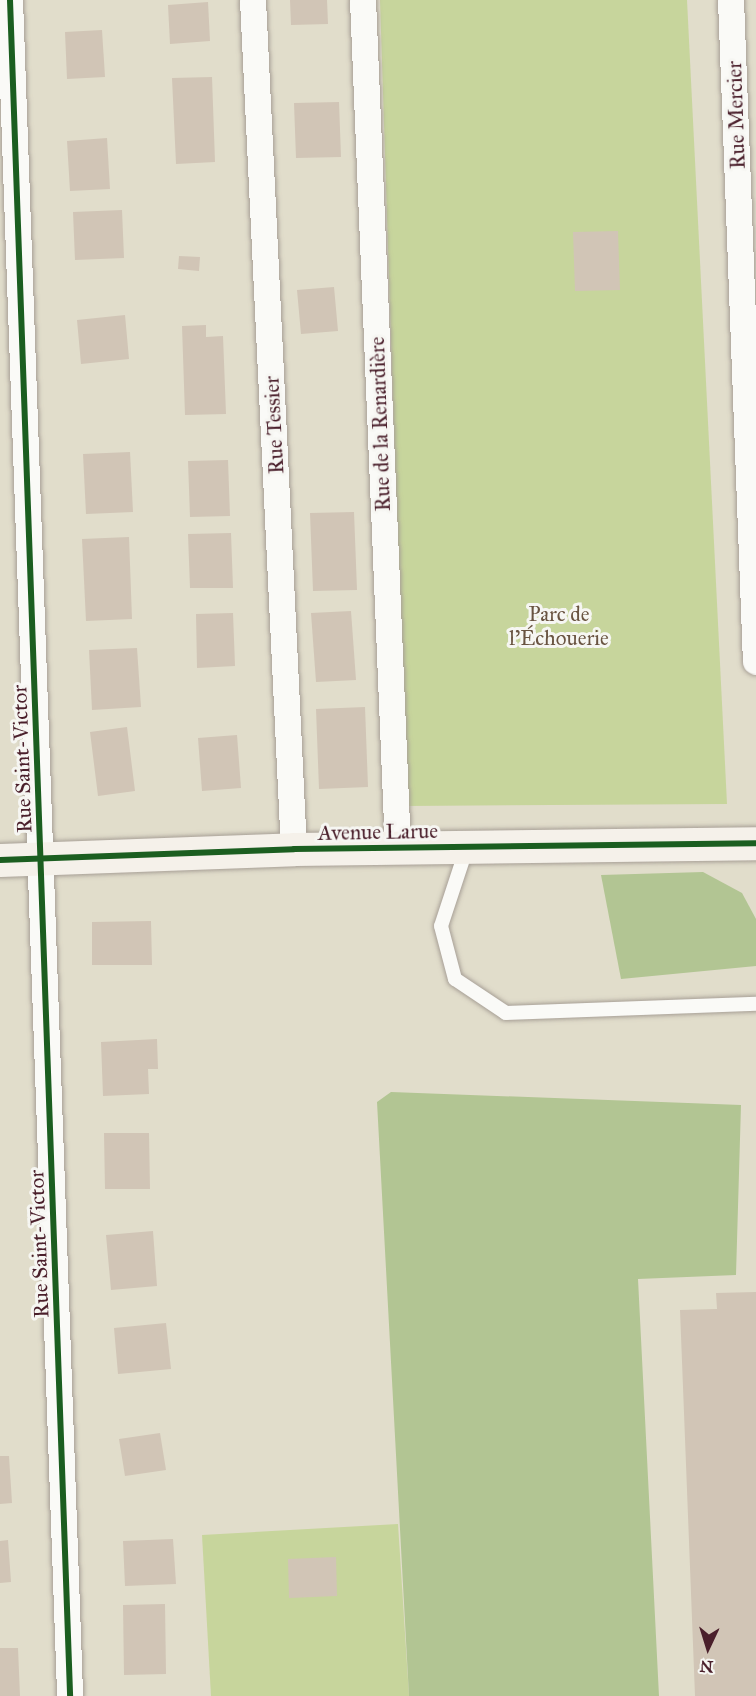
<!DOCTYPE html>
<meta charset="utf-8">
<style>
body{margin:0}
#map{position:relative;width:756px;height:1696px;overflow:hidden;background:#e1ddcb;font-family:"IM FELL Great Primer",serif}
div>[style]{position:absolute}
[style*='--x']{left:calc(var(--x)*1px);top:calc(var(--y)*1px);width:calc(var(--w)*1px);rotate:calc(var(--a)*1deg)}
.green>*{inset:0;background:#c7d59c}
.forest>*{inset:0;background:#b2c593}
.building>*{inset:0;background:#d1c5b6}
.roads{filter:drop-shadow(0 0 2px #a79f96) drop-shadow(0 0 2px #a79f96)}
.lane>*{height:14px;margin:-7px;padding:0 7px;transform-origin:7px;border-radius:7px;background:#fafaf7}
.street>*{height:26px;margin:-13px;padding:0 13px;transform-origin:13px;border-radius:13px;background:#fafaf7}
.secondary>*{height:33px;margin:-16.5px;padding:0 16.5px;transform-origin:16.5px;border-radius:16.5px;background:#f5f1ea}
.cycleway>*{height:6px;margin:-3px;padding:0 3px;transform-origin:3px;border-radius:3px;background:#1b5e20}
span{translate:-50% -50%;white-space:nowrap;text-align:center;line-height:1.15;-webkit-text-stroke:6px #f6f6f2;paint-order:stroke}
.street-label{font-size:21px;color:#4a1f2b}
.park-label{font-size:21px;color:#695441}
.north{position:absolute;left:678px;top:1618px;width:60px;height:60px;-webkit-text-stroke:4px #f6f6f2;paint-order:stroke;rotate:184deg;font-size:16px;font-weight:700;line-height:24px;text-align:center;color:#4a1f2b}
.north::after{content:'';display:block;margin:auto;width:21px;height:27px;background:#4a1f2b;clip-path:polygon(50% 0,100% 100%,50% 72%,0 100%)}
</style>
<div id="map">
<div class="green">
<i style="clip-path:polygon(380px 0,687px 0,727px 804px,406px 806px)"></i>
<i style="clip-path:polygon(398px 1524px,409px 1696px,211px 1696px,202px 1535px)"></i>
</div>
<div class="forest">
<i style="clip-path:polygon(703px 872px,742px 893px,756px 919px,756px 966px,621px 979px,601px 875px)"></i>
<i style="clip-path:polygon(391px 1092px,741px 1105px,736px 1275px,638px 1279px,659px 1696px,409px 1696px,377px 1102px)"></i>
</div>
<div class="building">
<i style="clip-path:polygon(290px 0,327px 0,328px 24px,291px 25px)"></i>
<i style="clip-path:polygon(208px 2px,210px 41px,170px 44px,168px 5px)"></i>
<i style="clip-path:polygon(102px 30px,105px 77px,67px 79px,65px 32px)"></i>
<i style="clip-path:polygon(212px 77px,215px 162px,176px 164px,172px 78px)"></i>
<i style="clip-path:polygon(339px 102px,341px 157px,296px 158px,294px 103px)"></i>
<i style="clip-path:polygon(107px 138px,110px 189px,70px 191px,67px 141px)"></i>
<i style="clip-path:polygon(122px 210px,124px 258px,75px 260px,73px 212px)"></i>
<i style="clip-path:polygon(618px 231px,620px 290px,575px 291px,573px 232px)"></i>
<i style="clip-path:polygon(179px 256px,200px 257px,199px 271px,178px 269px)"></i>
<i style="clip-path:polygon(334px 287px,338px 331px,301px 334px,297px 290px)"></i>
<i style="clip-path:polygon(125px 315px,129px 359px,81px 364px,77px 320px)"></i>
<i style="clip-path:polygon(206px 325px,206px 337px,223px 336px,226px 414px,185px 415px,182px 326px)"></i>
<i style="clip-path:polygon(130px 452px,133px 512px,86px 514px,83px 454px)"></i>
<i style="clip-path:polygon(228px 460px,230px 516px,190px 517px,188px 461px)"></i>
<i style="clip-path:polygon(354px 512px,357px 590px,313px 591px,310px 513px)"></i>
<i style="clip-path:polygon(231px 533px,233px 588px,190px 588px,188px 534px)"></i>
<i style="clip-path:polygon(129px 537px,132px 619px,86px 621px,82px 539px)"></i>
<i style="clip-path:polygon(351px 611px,356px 680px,316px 682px,311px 613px)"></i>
<i style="clip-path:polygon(233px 613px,235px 666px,197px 668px,196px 614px)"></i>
<i style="clip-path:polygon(137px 648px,141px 707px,92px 710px,89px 650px)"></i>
<i style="clip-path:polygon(365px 707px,368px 787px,319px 789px,316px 709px)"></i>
<i style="clip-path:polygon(127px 727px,135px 791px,98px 796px,90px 732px)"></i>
<i style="clip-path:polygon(237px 735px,241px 788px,202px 791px,198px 738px)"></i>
<i style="clip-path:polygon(151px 921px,152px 965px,92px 965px,92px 922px)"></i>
<i style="clip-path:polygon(157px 1039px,158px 1069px,148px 1069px,149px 1094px,103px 1096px,101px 1042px)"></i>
<i style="clip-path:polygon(104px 1133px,149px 1133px,150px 1189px,105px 1189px)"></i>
<i style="clip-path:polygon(153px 1231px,157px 1286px,111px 1290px,106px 1235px)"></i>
<i style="clip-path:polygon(756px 1292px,756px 1696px,695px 1696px,680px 1310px,717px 1309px,716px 1293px)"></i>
<i style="clip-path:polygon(166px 1323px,171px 1369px,118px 1374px,114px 1328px)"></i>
<i style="clip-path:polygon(160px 1433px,166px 1470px,125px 1476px,119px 1439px)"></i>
<i style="clip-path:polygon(0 1456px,9px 1456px,12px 1503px,0 1504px)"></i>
<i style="clip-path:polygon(173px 1539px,176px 1584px,125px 1586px,123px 1541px)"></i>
<i style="clip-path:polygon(8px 1540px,11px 1582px,0 1583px,0 1541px)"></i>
<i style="clip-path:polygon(336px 1557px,337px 1596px,289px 1598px,288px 1559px)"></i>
<i style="clip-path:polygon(165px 1604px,166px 1674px,124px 1675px,123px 1605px)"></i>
<i style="clip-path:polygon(0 1648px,18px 1648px,20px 1696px,0 1696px)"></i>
</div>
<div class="roads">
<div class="lane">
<i style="--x:467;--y:847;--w:83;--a:108.2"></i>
<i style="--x:441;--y:926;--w:55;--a:75.2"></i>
<i style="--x:455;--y:979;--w:61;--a:33.7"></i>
<i style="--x:506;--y:1013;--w:250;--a:-2.1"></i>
</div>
<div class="street">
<i style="--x:10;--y:0;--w:1697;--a:87.97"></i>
<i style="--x:253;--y:0;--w:850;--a:87.24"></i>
<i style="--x:363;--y:0;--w:850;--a:87.64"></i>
<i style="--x:731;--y:0;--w:662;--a:87.84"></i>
</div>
<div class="secondary">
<i style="--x:0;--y:860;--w:294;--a:-2.1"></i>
<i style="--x:294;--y:849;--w:462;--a:-0.7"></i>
</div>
</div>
<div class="cycleway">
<i style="--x:10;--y:0;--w:1697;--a:87.97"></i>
<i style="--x:0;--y:860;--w:294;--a:-2.1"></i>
<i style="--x:294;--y:849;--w:462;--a:-0.7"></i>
</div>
<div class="street-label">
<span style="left:736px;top:115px;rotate:-92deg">Rue Mercier</span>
<span style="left:380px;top:424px;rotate:-92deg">Rue de la Renardière</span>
<span style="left:274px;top:425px;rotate:-93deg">Rue Tessier</span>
<span style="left:22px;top:759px;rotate:-92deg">Rue Saint-Victor</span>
<span style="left:378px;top:832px;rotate:-1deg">Avenue Larue</span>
<span style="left:39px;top:1244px;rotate:-92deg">Rue Saint-Victor</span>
</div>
<div class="park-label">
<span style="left:559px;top:626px">Parc de<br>l'Échouerie</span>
</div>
<div class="north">N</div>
</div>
